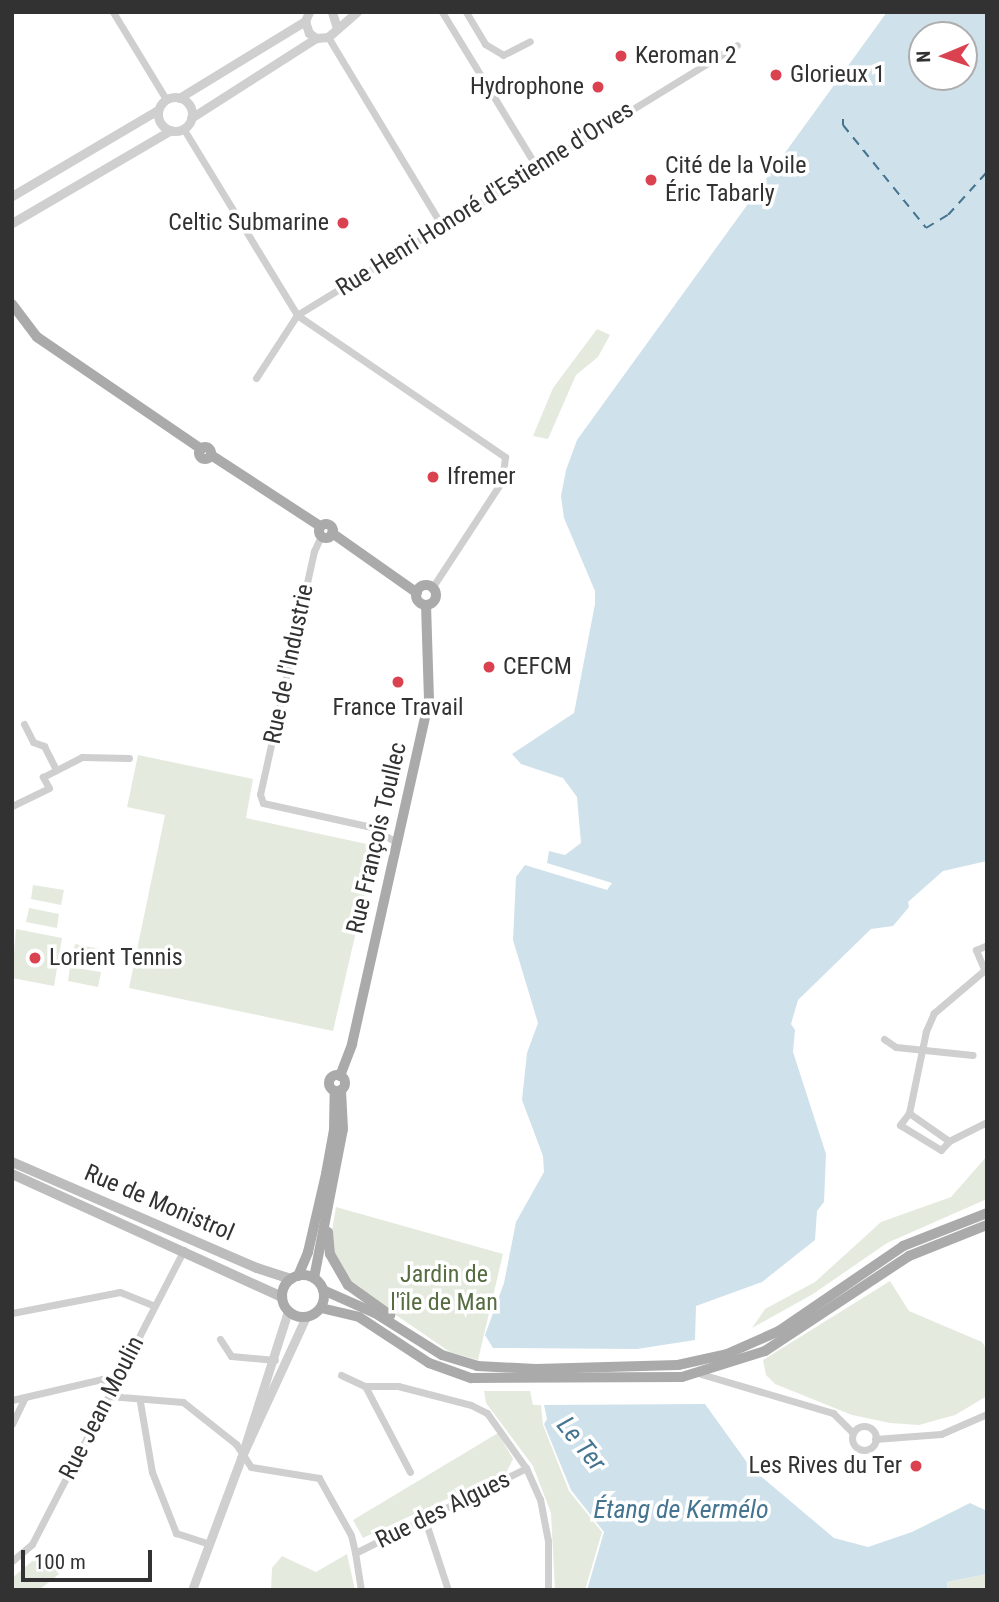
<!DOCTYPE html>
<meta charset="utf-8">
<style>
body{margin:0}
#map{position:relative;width:999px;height:1602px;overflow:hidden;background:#fff;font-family:"Roboto Condensed",sans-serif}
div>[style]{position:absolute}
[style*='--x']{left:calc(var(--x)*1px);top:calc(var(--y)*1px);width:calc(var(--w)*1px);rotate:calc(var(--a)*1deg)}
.green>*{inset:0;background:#e5eade}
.water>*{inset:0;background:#cfe1eb}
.ferry>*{height:2px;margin-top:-1px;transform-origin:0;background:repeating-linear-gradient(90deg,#447490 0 9px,transparent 0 16px)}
.minor>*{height:7px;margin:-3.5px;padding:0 3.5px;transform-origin:3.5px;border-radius:3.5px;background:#cfcfcf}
.minor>.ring{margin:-3.5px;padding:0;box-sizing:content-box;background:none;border:7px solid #cfcfcf;border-radius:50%}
.tertiary>*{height:9px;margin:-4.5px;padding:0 4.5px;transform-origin:4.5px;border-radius:4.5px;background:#cfcfcf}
.tertiary>.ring{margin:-4.5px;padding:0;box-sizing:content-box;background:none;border:9px solid #cfcfcf;border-radius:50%}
.secondary>*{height:10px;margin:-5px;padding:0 5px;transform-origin:5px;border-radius:5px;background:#bcbcbc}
.primary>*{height:10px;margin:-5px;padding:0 5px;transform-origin:5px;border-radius:5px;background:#aaa}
.primary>.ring{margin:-5px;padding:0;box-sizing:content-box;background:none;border:10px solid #aaa;border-radius:50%}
.dots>*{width:19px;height:19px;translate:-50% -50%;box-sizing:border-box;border:4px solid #fff;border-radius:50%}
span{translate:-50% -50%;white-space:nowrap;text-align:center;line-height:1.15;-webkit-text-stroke:7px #fff;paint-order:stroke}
.poi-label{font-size:24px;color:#323232}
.left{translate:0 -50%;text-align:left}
.right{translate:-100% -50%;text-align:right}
.street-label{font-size:24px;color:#323232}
.park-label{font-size:24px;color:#566c41}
.water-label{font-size:26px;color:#447490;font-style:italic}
.frame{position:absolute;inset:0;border:14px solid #323232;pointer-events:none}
.north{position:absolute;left:908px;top:21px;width:70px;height:70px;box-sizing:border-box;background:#fff;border:2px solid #adadad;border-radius:50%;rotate:268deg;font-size:19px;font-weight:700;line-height:28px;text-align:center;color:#323232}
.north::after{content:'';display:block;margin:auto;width:24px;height:32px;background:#db4250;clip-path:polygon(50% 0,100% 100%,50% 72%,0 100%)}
.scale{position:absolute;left:21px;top:1550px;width:131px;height:32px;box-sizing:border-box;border:4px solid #323232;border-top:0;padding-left:9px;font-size:21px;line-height:24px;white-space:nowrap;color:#323232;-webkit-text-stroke:5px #fff;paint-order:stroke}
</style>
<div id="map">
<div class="green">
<i style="clip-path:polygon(597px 329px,610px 335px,598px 357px,576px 375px,548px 439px,533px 436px,553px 388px)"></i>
<i style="clip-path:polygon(138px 755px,253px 779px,246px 818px,376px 846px,333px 1031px,129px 988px,165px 815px,127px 807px)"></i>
<i style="clip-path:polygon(33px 885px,64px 890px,61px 905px,31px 899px)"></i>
<i style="clip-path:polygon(29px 908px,59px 914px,57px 928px,26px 922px)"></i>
<i style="clip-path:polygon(16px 929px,62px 938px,54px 986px,12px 978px)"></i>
<i style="clip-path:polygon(75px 944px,105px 950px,102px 964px,72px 958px)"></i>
<i style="clip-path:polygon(70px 967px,101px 972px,98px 987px,68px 981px)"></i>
<i style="clip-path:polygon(987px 1156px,987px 1199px,887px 1243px,813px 1294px,752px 1328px,765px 1309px,815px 1282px,881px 1222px,951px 1197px)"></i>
<i style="clip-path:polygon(336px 1207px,503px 1254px,478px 1360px,450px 1352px,352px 1285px,336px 1263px,331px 1237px)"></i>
<i style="clip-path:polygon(890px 1281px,909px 1311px,982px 1342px,987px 1350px,987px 1396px,955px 1415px,919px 1425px,890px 1423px,852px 1415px,775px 1384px,766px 1375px,763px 1360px)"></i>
<i style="clip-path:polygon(484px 1391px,530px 1391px,533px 1405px,541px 1405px,543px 1425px,569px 1491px,602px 1532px,585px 1590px,555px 1590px,551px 1513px,533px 1466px,486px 1403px)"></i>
<i style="clip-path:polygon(498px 1433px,513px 1459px,507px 1471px,363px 1538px,353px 1520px)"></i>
<i style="clip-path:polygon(42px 1553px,59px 1574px,39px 1590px,12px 1590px,12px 1578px)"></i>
<i style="clip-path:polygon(347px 1554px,355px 1590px,271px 1590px,272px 1568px,282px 1556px,316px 1572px)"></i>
<i style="clip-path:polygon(987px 1574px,987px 1590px,948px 1590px,947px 1582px)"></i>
</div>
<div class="water">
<i style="clip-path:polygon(evenodd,887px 12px,987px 12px,987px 861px,943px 871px,908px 902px,909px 907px,893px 926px,871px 929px,798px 1000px,791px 1024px,795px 1030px,793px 1052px,826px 1154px,824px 1202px,817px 1211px,815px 1240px,762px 1282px,696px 1306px,695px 1340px,637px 1349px,493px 1348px,485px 1335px,504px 1283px,516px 1222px,544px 1172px,543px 1156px,522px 1100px,527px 1053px,538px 1023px,513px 940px,516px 877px,525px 865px,607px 890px,612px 883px,547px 863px,549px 851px,565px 855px,581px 843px,577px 797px,563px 778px,521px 764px,512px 754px,574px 713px,595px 604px,595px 591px,564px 518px,561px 496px,566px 470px,577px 440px,887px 12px,922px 35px,964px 35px,964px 77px,922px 77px,922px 35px)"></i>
<i style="clip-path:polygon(705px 1404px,751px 1468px,834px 1538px,868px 1547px,912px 1532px,970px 1503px,987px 1511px,987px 1574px,947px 1582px,948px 1590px,587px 1590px,604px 1532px,571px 1490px,544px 1424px,547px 1419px,544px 1405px)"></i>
</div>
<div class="ferry">
<i style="--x:843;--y:119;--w:6;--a:90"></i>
<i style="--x:843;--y:125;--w:132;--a:51.1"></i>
<i style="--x:926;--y:228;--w:26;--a:-31"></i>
<i style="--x:948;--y:215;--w:58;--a:-47.8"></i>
</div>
<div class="minor">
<i style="--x:113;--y:12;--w:102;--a:58.7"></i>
<i style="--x:442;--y:12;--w:180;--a:58.6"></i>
<i style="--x:466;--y:12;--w:37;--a:59"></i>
<i style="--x:485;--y:44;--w:21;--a:31"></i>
<i style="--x:503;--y:55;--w:30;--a:-27"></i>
<i style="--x:328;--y:37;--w:218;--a:58.9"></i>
<i style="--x:183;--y:128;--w:219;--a:58.6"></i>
<i style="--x:297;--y:315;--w:252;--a:34.3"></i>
<i style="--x:505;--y:457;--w:24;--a:97"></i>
<i style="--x:502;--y:481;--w:128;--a:123.2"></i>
<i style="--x:256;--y:378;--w:75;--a:-56.9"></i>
<i style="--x:297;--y:315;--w:516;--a:-31.53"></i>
<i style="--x:321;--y:536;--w:17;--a:115"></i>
<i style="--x:314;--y:551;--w:249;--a:102.5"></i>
<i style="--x:260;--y:794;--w:9;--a:72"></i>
<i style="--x:263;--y:803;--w:111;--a:12.5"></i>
<i style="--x:371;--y:827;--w:29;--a:31"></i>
<i style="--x:24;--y:724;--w:20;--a:63"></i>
<i style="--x:33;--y:742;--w:12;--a:20"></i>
<i style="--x:44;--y:746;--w:27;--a:63"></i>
<i style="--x:12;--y:806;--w:41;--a:-25.9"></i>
<i style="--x:49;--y:788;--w:13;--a:-119"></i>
<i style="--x:43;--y:777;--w:44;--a:-27.1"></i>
<i style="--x:82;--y:757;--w:47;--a:1.2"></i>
<i style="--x:987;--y:968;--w:70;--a:139.7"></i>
<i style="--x:934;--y:1013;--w:20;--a:114"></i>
<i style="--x:926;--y:1031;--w:84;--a:101.7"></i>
<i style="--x:909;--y:1113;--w:49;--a:35"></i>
<i style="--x:949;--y:1141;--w:42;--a:-26.6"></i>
<i style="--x:984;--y:969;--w:21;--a:-113"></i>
<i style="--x:976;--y:950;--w:12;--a:-24"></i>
<i style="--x:884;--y:1039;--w:14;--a:34"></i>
<i style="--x:896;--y:1047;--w:77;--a:5.9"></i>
<i style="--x:909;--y:1113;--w:15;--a:127"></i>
<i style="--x:900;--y:1125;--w:48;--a:31.4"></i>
<i style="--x:941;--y:1150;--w:12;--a:-48"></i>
<i style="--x:12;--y:1313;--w:110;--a:-11"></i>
<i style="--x:120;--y:1292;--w:37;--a:22"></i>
<i style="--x:220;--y:1339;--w:20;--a:57"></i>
<i style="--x:231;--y:1356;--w:44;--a:5.2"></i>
<i style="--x:701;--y:1374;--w:138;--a:16.5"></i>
<i style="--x:833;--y:1413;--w:28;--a:45"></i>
<i style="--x:341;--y:1375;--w:26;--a:25"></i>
<i style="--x:365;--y:1386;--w:33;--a:0"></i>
<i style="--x:398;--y:1386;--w:75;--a:14.6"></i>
<i style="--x:471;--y:1405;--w:18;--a:27"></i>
<i style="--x:487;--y:1413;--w:67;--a:54.7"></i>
<i style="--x:526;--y:1468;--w:34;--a:66"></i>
<i style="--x:540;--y:1499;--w:43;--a:79.2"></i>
<i style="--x:548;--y:1541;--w:49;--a:90"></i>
<i style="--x:365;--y:1386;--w:97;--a:62.4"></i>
<i style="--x:109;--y:1396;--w:74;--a:4.6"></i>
<i style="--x:183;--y:1402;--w:68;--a:38.4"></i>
<i style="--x:236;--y:1444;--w:27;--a:57"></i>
<i style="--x:251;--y:1467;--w:69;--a:9.2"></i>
<i style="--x:319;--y:1478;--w:65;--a:60.7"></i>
<i style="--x:351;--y:1535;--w:18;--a:77"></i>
<i style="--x:12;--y:1400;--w:92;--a:-13.1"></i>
<i style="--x:102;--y:1379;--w:13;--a:27"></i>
<i style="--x:140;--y:1402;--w:71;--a:80.3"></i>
<i style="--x:152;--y:1472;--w:66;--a:68.5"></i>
<i style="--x:176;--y:1533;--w:35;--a:18"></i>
<i style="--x:12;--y:1424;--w:30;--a:-64"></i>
<i class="ring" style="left:852px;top:1426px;width:17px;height:17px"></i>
<i style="--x:875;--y:1439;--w:66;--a:-4.3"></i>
<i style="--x:941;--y:1434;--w:50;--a:-23.5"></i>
<i style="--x:425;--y:1520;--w:74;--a:71.8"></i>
<i style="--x:12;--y:1561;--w:26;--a:-40"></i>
<i style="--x:32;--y:1544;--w:331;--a:-62.7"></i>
<i style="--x:361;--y:1590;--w:37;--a:-99"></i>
<i style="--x:355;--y:1553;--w:191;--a:-26.4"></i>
</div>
<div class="tertiary">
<i style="--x:332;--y:12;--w:14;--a:73"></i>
<i style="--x:305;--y:21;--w:13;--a:72"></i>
<i style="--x:309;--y:33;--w:9;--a:36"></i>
<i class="ring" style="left:158px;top:97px;width:25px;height:25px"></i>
<i style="--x:179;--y:98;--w:148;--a:-31.4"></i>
<i style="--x:305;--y:21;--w:10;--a:-66"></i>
<i style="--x:191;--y:118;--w:148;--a:-32.6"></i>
<i style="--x:316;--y:38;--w:12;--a:-5"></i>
<i style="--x:328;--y:37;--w:38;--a:-41"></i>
<i style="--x:12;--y:196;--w:169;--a:-30.5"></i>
<i style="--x:12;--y:223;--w:184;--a:-30.3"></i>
<i style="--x:244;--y:1449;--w:145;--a:-72.3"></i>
<i style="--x:192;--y:1590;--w:141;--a:-69.6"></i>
<i style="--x:241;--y:1458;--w:155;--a:-65.3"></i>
</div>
<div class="secondary">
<i style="--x:12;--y:1162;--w:267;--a:23.4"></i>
<i style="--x:257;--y:1268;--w:36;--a:18"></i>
<i style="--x:12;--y:1174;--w:297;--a:24.5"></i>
</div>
<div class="primary">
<i style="--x:12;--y:304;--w:41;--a:52.9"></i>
<i style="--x:37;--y:337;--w:199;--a:34.3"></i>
<i class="ring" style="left:199px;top:447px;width:2px;height:2px"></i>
<i style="--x:211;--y:455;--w:130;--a:33.1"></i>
<i class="ring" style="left:319px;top:524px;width:4px;height:4px"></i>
<i style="--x:332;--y:533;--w:104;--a:35.2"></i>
<i class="ring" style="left:416px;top:585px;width:10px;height:10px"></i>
<i class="ring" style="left:329px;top:1075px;width:6px;height:6px"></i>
<i style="--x:340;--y:1076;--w:34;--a:-69"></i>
<i style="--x:352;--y:1044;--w:353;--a:-77.4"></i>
<i style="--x:429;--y:700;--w:95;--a:-91.8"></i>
<i style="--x:328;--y:1232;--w:22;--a:85"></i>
<i style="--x:330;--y:1254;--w:36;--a:60"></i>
<i style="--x:348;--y:1285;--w:52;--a:35.5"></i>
<i class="ring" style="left:282px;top:1275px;width:32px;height:32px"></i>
<i style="--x:298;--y:1276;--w:26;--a:-67"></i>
<i style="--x:308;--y:1252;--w:80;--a:-77"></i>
<i style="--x:326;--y:1174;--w:45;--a:-79.7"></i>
<i style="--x:334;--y:1130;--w:39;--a:-89"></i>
<i style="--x:314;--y:1278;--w:152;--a:-79"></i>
<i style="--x:343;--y:1129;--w:39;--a:-93"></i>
<i style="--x:323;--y:1290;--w:57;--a:23.9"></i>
<i style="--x:375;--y:1313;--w:79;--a:32.1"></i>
<i style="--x:442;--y:1355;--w:37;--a:17"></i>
<i style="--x:477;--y:1366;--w:59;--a:2.9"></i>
<i style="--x:536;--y:1369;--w:142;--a:-1.6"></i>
<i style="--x:678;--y:1365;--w:50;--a:-12.7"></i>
<i style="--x:727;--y:1354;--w:57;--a:-23.9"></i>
<i style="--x:779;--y:1331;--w:150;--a:-34.4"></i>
<i style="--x:903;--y:1246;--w:90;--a:-21.4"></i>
<i style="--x:321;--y:1308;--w:39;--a:13"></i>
<i style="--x:359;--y:1317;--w:84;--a:33.3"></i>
<i style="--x:429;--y:1363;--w:45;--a:19.7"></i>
<i style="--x:471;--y:1378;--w:211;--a:-0.3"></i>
<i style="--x:682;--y:1377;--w:87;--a:-17.4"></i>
<i style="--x:765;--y:1351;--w:173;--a:-33.4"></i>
<i style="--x:909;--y:1256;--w:84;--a:-21.7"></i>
</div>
<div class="dots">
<i style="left:621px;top:56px;background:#db4250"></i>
<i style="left:776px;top:75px;background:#db4250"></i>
<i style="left:598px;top:87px;background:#db4250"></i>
<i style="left:651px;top:180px;background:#db4250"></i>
<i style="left:343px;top:223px;background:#db4250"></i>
<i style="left:433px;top:477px;background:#db4250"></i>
<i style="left:489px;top:667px;background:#db4250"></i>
<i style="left:398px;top:682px;background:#db4250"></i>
<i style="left:35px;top:958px;background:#db4250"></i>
<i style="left:916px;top:1466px;background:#db4250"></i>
</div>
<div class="poi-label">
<span class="left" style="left:635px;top:56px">Keroman 2</span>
<span class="left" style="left:790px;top:75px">Glorieux 1</span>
<span class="right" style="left:584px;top:87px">Hydrophone</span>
<span class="left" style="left:665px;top:180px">Cité de la Voile<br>Éric Tabarly</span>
<span class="right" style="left:329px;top:223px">Celtic Submarine</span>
<span class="left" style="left:447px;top:477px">Ifremer</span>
<span class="left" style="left:503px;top:667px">CEFCM</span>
<span style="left:398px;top:708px">France Travail</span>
<span class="left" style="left:49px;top:958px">Lorient Tennis</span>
<span class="right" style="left:902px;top:1466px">Les Rives du Ter</span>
</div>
<div class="street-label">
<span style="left:485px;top:199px;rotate:-32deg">Rue Henri Honoré d'Estienne d'Orves</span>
<span style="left:289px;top:664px;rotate:-78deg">Rue de l'Industrie</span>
<span style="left:377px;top:838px;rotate:-77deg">Rue François Toullec</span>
<span style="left:159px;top:1203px;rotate:23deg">Rue de Monistrol</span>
<span style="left:102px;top:1408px;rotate:-63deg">Rue Jean Moulin</span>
<span style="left:443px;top:1510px;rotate:-26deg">Rue des Algues</span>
</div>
<div class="park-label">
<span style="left:444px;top:1289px">Jardin de<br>l'île de Man</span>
</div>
<div class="water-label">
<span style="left:581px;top:1444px;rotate:51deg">Le Ter</span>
<span style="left:681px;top:1510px">Étang de Kermélo</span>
</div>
<div class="frame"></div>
<div class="north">N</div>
<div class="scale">100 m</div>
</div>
